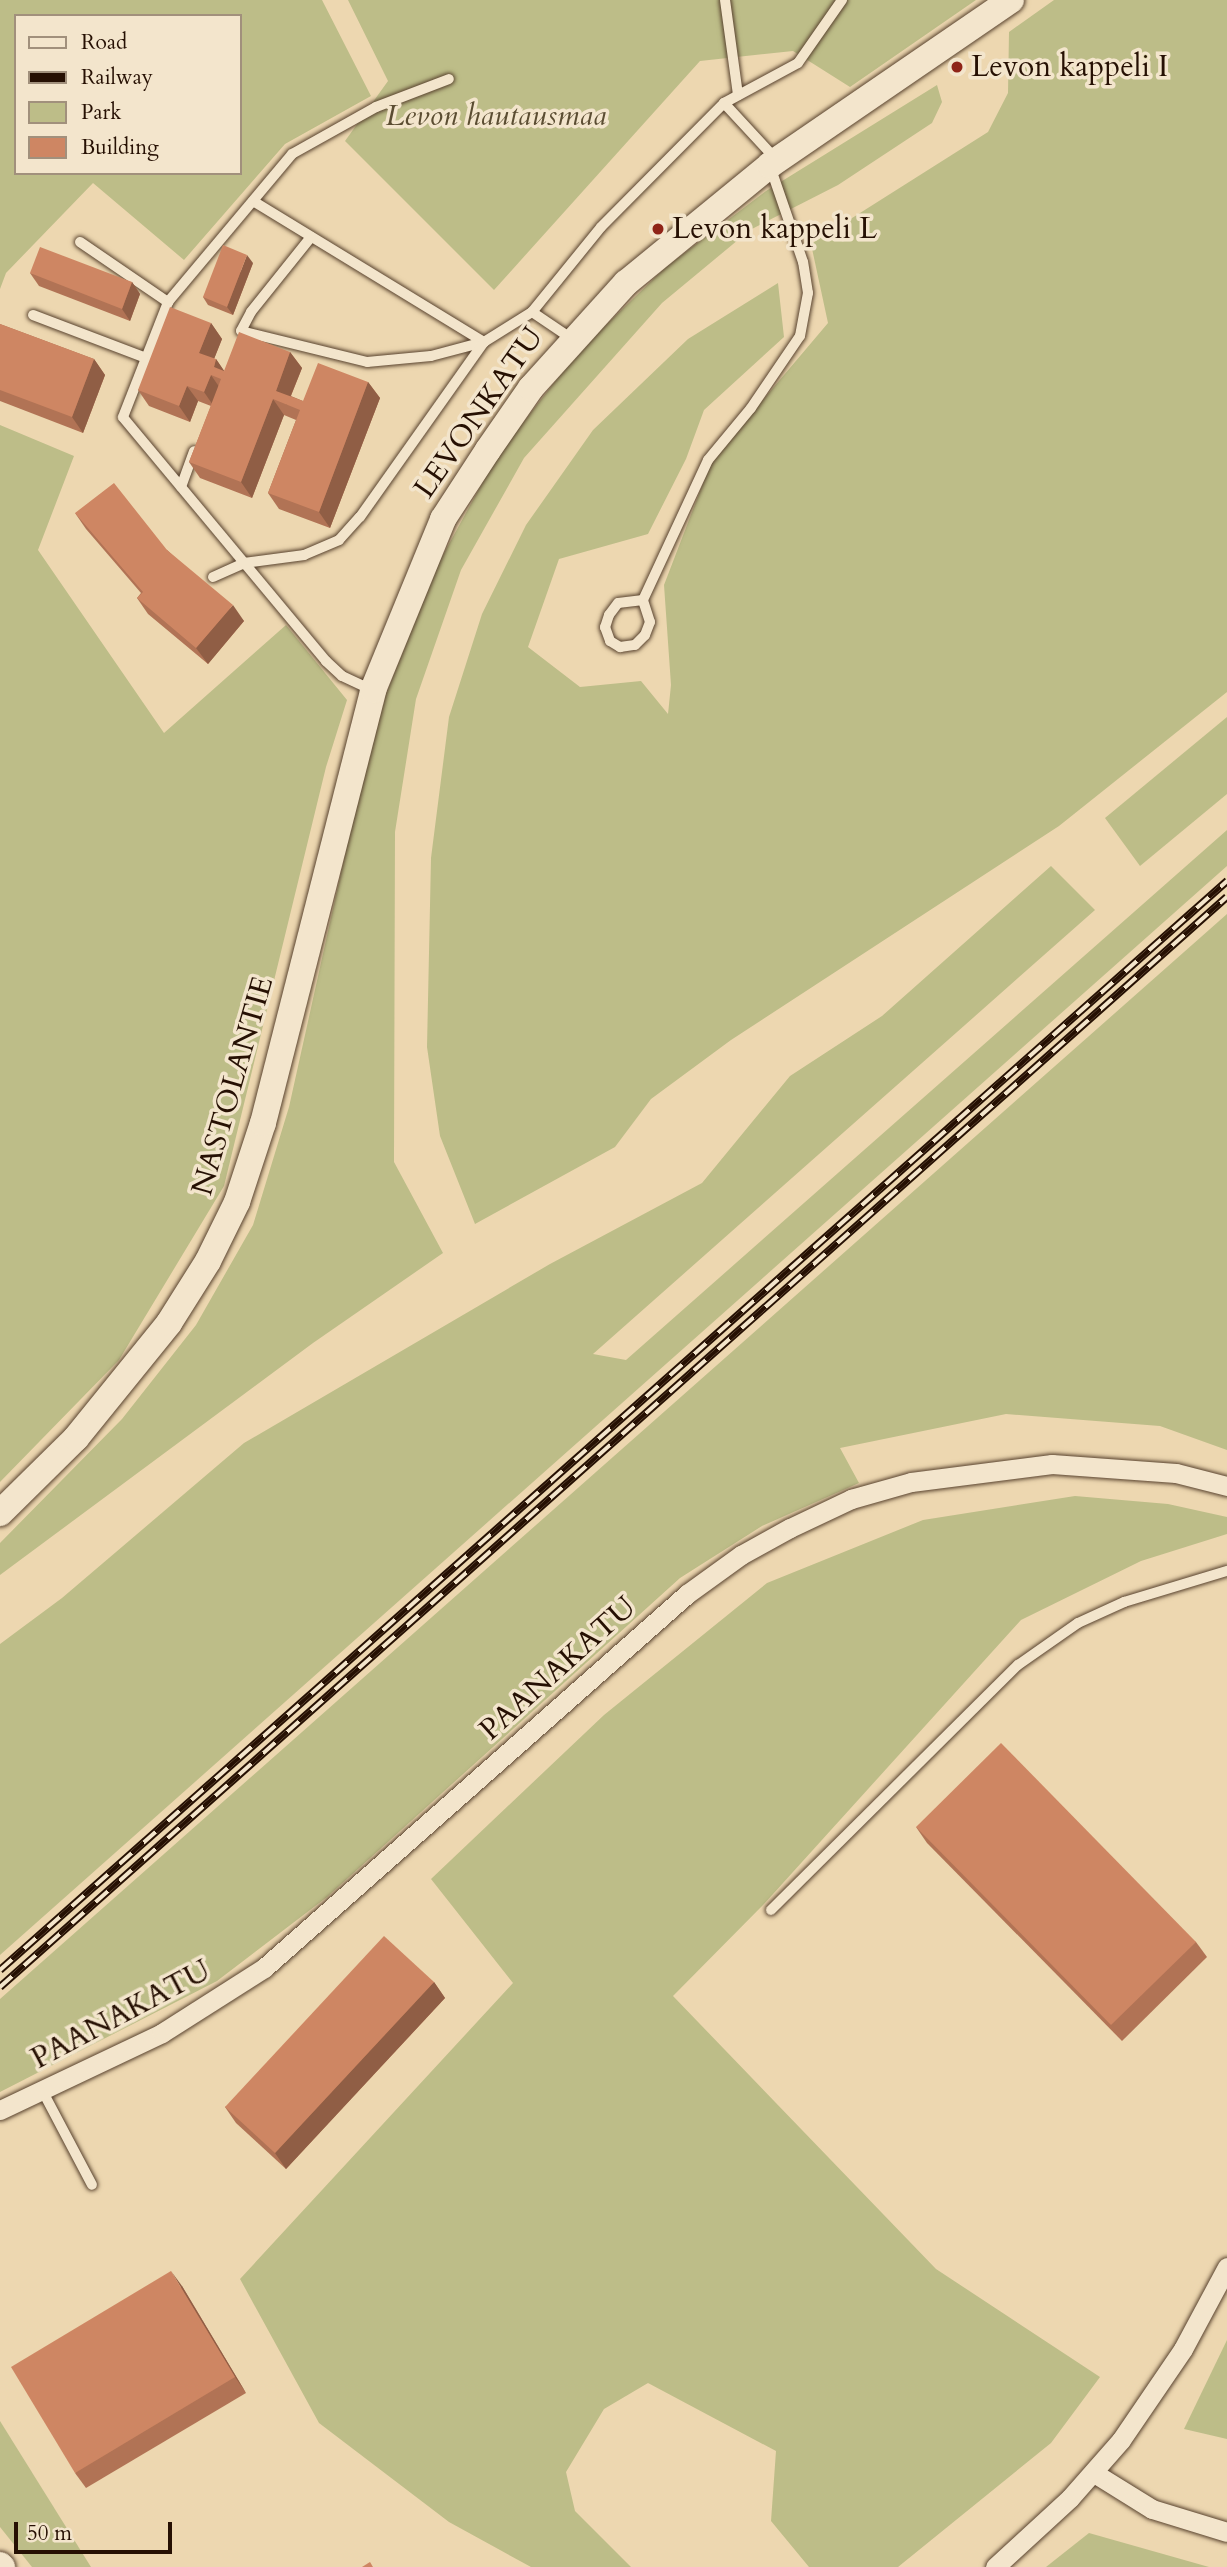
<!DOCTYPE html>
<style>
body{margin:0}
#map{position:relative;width:1227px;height:2567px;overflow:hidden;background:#edd7b0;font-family:Cardo,serif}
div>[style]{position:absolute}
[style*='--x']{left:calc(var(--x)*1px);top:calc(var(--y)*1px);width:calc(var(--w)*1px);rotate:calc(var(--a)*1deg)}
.green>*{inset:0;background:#bdbd88}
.roads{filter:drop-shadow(0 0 2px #58422e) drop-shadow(0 0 2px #58422e)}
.lane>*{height:10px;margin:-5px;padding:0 5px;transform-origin:5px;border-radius:5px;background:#f3e5cc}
.street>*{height:19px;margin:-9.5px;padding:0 9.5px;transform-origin:9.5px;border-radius:9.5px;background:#f3e5cc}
.secondary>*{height:26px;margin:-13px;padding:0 13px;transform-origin:13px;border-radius:13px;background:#f3e5cc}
.rail>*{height:8px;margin-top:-4px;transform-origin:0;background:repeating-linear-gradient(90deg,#f3e5cc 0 16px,#261003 0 32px);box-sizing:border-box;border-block:2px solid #261003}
.wall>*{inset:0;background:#b17355}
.shaded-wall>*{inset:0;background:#905e45}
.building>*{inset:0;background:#ce8663}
.dots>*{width:19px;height:19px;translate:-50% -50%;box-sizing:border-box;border:4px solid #f3e5cc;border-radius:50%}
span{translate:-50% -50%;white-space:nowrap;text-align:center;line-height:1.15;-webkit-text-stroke:7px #f3e5cc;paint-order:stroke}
.poi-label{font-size:30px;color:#261003}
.left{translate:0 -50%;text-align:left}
.park-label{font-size:30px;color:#5b4d32;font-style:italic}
.street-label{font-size:30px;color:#261003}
.legend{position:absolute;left:14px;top:14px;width:228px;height:161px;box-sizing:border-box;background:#f3e5cc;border:2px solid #a1907c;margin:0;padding:9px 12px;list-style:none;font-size:21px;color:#261003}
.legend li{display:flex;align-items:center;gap:14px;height:35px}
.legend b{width:35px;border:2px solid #a1907c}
.scale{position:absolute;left:14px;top:2522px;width:158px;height:32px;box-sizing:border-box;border:4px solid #261003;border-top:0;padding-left:9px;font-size:21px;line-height:24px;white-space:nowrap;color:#261003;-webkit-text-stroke:5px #f3e5cc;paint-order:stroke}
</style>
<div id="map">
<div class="green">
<i style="clip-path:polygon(evenodd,0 0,322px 0,371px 96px,285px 144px,184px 260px,93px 183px,6px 273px,0 289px,0 0,16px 16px,240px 16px,240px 173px,16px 173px,16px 16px)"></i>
<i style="clip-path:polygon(348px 0,976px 0,850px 87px,793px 51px,700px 61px,494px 290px,345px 141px,388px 81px)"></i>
<i style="clip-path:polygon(1054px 0,1227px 0,1227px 692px,1059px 826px,731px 1040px,651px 1099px,615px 1147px,475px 1224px,440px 1136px,427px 1047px,431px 858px,449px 717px,482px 614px,526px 525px,593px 430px,688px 339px,778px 283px,784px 337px,704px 410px,686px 459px,648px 534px,559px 559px,528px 647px,580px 687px,641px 681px,668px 714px,671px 685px,664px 585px,712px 460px,828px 323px,811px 244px,988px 132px,1008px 93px,1009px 32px)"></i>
<i style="clip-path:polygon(937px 85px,942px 102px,932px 123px,838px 185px,750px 230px,662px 303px,524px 458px,461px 570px,416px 699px,395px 832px,394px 1162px,443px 1253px,313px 1343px,0 1575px,0 1543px,122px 1419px,196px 1325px,253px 1225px,289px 1107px,356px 805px,386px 694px,437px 566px,497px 456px,578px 352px,666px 267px,766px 191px)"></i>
<i style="clip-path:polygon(0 425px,74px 456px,38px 550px,164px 733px,286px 625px,347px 700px,326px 767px,224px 1186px,119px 1360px,0 1482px)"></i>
<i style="clip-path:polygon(1227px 717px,1227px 794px,1140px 866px,1105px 818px)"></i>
<i style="clip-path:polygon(1227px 830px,1227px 866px,0 1955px,0 1644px,62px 1598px,244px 1443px,550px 1264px,702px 1183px,790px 1076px,882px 1016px,1051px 866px,1095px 910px,593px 1354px,626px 1360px)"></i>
<i style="clip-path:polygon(1227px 914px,1227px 1450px,1160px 1426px,1006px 1414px,840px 1448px,859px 1483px,762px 1526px,680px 1578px,327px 1897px,217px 1981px,0 2092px,0 1999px)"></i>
<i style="clip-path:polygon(1075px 1496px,1168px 1504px,1227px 1517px,1227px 1534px,1141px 1561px,1021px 1620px,764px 1904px,673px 1996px,936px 2269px,1100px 2377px,1051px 2443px,898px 2567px,809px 2567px,771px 2521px,776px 2451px,648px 2383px,604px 2409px,566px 2472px,575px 2511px,631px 2567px,531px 2567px,449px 2522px,319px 2423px,240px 2279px,513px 1983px,431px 1879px,604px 1715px,767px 1583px,923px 1520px)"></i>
<i style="clip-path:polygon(1227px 2340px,1227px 2439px,1184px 2429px)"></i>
<i style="clip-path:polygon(0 2421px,91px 2567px,32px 2567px,0 2527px)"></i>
<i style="clip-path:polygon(1089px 2533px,1209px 2567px,1046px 2567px)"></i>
</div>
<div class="roads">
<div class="lane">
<i style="--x:725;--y:0;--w:96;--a:82.2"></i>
<i style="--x:724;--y:103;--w:84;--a:-28.4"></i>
<i style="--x:798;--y:63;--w:77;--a:-55.1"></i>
<i style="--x:253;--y:201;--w:271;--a:31.4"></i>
<i style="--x:311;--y:237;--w:96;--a:128.7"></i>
<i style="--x:251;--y:312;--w:21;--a:118"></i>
<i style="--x:241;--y:331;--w:130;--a:13.8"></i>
<i style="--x:367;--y:362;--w:64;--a:-5.4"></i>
<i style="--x:431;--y:356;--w:55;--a:-14.8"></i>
<i style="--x:80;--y:242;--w:107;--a:34.3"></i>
<i style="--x:532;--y:312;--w:48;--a:34"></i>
<i style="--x:33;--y:315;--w:121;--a:20.8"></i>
<i style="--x:181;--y:487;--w:38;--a:-70"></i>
<i style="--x:213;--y:577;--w:34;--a:-24"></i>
<i style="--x:244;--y:563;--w:61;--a:-7.6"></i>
<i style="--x:304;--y:555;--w:38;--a:-23"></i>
<i style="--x:339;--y:540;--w:31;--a:-48"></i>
<i style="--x:360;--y:517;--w:214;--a:-54.7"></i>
<i style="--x:484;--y:342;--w:57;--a:-32"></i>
<i style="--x:532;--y:312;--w:109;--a:-50.9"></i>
<i style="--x:601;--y:227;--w:175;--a:-45.2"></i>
<i style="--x:724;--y:103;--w:75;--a:47.2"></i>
<i style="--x:643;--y:600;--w:25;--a:173"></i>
<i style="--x:618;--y:603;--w:15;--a:127"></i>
<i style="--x:609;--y:615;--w:13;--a:108"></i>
<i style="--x:605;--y:627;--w:15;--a:70"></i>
<i style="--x:610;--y:641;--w:12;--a:31"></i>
<i style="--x:620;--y:647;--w:15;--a:-8"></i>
<i style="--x:635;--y:645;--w:14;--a:-45"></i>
<i style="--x:645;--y:635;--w:14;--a:-69"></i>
<i style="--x:650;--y:622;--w:23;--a:-108"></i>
<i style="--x:643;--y:600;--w:154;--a:-65.1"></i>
<i style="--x:708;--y:460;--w:67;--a:-50.4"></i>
<i style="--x:751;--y:408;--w:87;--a:-55.8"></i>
<i style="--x:800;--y:336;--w:44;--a:-79.5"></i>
<i style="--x:808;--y:293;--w:31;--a:-99"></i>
<i style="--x:803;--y:262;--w:102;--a:-109"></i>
<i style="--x:372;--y:690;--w:33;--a:-155"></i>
<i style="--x:342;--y:676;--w:22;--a:-137"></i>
<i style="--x:326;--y:661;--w:317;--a:-129.8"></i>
<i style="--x:123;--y:417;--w:123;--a:-68.6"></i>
<i style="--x:168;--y:302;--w:193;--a:-50"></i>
<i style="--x:292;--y:154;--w:96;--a:-29.2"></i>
<i style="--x:376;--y:107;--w:78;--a:-21"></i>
<i style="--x:771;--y:1910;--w:348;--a:-44.8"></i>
<i style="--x:1018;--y:1665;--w:73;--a:-35"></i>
<i style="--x:1078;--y:1623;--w:51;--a:-24.5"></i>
<i style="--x:1124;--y:1602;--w:108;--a:-16.8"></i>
<i style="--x:42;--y:2090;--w:107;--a:62.2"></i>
</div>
<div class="street">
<i style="--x:0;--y:2110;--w:179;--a:-25.4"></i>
<i style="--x:162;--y:2033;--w:121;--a:-32.5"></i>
<i style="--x:264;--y:1968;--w:565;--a:-41.48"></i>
<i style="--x:687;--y:1594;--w:67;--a:-35.8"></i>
<i style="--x:741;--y:1555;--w:56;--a:-28.9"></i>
<i style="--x:790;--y:1528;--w:68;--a:-25.4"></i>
<i style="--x:851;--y:1499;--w:62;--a:-15.8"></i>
<i style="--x:911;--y:1482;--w:142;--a:-7.3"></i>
<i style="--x:1052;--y:1464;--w:124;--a:4.2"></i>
<i style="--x:1176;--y:1473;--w:53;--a:14.3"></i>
<i style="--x:1094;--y:2473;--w:68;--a:31.8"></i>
<i style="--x:1152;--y:2509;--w:78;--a:17"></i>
<i style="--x:995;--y:2567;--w:102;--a:-42.6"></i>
<i style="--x:1070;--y:2498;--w:77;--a:-48.7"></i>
<i style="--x:1121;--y:2440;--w:110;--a:-55.7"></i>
<i style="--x:1183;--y:2349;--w:93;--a:-61.8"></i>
</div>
<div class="secondary">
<i style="--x:0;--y:1513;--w:107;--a:-44.6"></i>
<i style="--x:76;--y:1438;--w:148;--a:-51"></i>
<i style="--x:169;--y:1323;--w:73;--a:-57.8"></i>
<i style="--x:208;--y:1261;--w:66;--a:-63.8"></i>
<i style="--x:237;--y:1202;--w:83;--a:-71.8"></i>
<i style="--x:263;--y:1123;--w:447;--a:-75.7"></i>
<i style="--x:373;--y:690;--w:185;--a:-67.7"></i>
<i style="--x:443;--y:519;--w:82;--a:-56.9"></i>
<i style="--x:488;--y:450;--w:75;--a:-55.3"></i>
<i style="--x:531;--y:388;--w:142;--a:-47.9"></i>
<i style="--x:626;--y:283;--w:186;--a:-39.3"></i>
<i style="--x:770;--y:165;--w:292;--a:-34.4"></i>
<i style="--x:0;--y:2565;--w:3;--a:45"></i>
</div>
</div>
<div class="rail">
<i style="--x:0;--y:1970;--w:1641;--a:-41.59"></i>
<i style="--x:0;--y:1987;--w:1641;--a:-41.62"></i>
</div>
<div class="wall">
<i style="clip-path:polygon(253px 263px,233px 315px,208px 305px,203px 297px)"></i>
<i style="clip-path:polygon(30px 273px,132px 282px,140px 294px,130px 321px,39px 286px)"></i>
<i style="clip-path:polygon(211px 323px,222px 339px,214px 359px,216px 359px,224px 371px,290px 352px,302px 368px,291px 396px,303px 401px,368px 382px,380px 398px,330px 528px,279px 509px,268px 493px,296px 420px,284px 415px,252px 498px,200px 478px,189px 462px,211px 406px,198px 401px,190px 422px,149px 406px,138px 390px)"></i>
<i style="clip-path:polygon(0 324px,94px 359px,105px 375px,83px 433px,0 401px)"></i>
<i style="clip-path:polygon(75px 513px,167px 550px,244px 621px,208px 664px,148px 614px,137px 598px,141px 593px,86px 529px)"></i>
<i style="clip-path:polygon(916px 1827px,1196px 1942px,1207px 1957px,1122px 2041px,927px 1843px)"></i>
<i style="clip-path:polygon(434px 1982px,445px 1998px,286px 2169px,236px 2123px,225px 2107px)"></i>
<i style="clip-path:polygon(182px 2286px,246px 2393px,86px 2488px,75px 2473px)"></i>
</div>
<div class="shaded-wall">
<i style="clip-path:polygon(247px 255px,253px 263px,233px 315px,227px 307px)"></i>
<i style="clip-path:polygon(132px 282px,140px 294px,130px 321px,122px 309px)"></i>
<i style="clip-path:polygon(211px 323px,222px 339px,210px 369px,199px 353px)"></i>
<i style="clip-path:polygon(290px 352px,302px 368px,287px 405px,276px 391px)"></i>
<i style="clip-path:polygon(94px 359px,105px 375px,83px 433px,72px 417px)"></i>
<i style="clip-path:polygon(216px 359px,227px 375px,214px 367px)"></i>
<i style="clip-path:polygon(211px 375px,222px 391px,215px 408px,204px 392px)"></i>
<i style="clip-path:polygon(368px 382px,380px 398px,330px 528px,319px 512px)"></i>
<i style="clip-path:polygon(187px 386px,198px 401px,190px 422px,179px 406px)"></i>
<i style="clip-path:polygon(273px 399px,284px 415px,252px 498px,241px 482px)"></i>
<i style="clip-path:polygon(233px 605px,244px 621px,208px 664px,196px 648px)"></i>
<i style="clip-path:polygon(434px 1982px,445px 1998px,286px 2169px,275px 2153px)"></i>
<i style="clip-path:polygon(171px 2271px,182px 2286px,246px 2393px,235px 2377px)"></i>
</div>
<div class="building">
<i style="clip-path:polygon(223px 245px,247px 255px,227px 307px,203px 297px)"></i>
<i style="clip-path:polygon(40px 247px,132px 282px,122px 309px,30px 273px)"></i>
<i style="clip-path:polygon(170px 307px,211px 323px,199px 353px,216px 359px,214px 367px,224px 371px,239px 332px,290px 352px,276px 391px,303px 401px,318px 363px,368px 382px,319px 512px,268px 493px,300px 410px,273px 399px,241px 482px,189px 462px,221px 379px,211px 375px,204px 392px,187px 386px,179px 406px,138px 390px)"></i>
<i style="clip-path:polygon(0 324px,94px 359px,72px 417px,0 390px)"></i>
<i style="clip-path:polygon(114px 483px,167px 550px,233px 605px,196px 648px,137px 598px,143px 592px,75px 513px)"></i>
<i style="clip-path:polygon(1001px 1743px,1196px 1942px,1111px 2025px,916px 1827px)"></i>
<i style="clip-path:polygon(384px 1936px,434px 1982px,275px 2153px,225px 2107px)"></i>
<i style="clip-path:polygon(171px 2271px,235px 2377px,75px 2473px,11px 2367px)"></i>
<i style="clip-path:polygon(370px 2562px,373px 2567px,362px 2567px)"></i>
</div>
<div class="dots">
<i style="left:957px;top:67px;background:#8f2418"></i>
<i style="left:658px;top:229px;background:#8f2418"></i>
</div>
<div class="poi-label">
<span class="left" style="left:971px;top:67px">Levon kappeli I</span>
<span class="left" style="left:672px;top:229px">Levon kappeli L</span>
</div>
<div class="park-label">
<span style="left:496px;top:116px">Levon hautausmaa</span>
</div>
<div class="street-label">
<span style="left:479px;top:413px;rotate:-55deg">LEVONKATU</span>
<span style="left:233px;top:1086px;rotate:-74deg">NASTOLANTIE</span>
<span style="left:558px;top:1669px;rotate:-42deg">PAANAKATU</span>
<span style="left:121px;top:2015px;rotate:-28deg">PAANAKATU</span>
</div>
<ul class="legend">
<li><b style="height:9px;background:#f3e5cc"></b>Road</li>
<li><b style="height:9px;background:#261003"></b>Railway</li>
<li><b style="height:19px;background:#bdbd88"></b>Park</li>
<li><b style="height:19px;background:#ce8663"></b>Building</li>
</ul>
<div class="scale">50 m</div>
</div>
